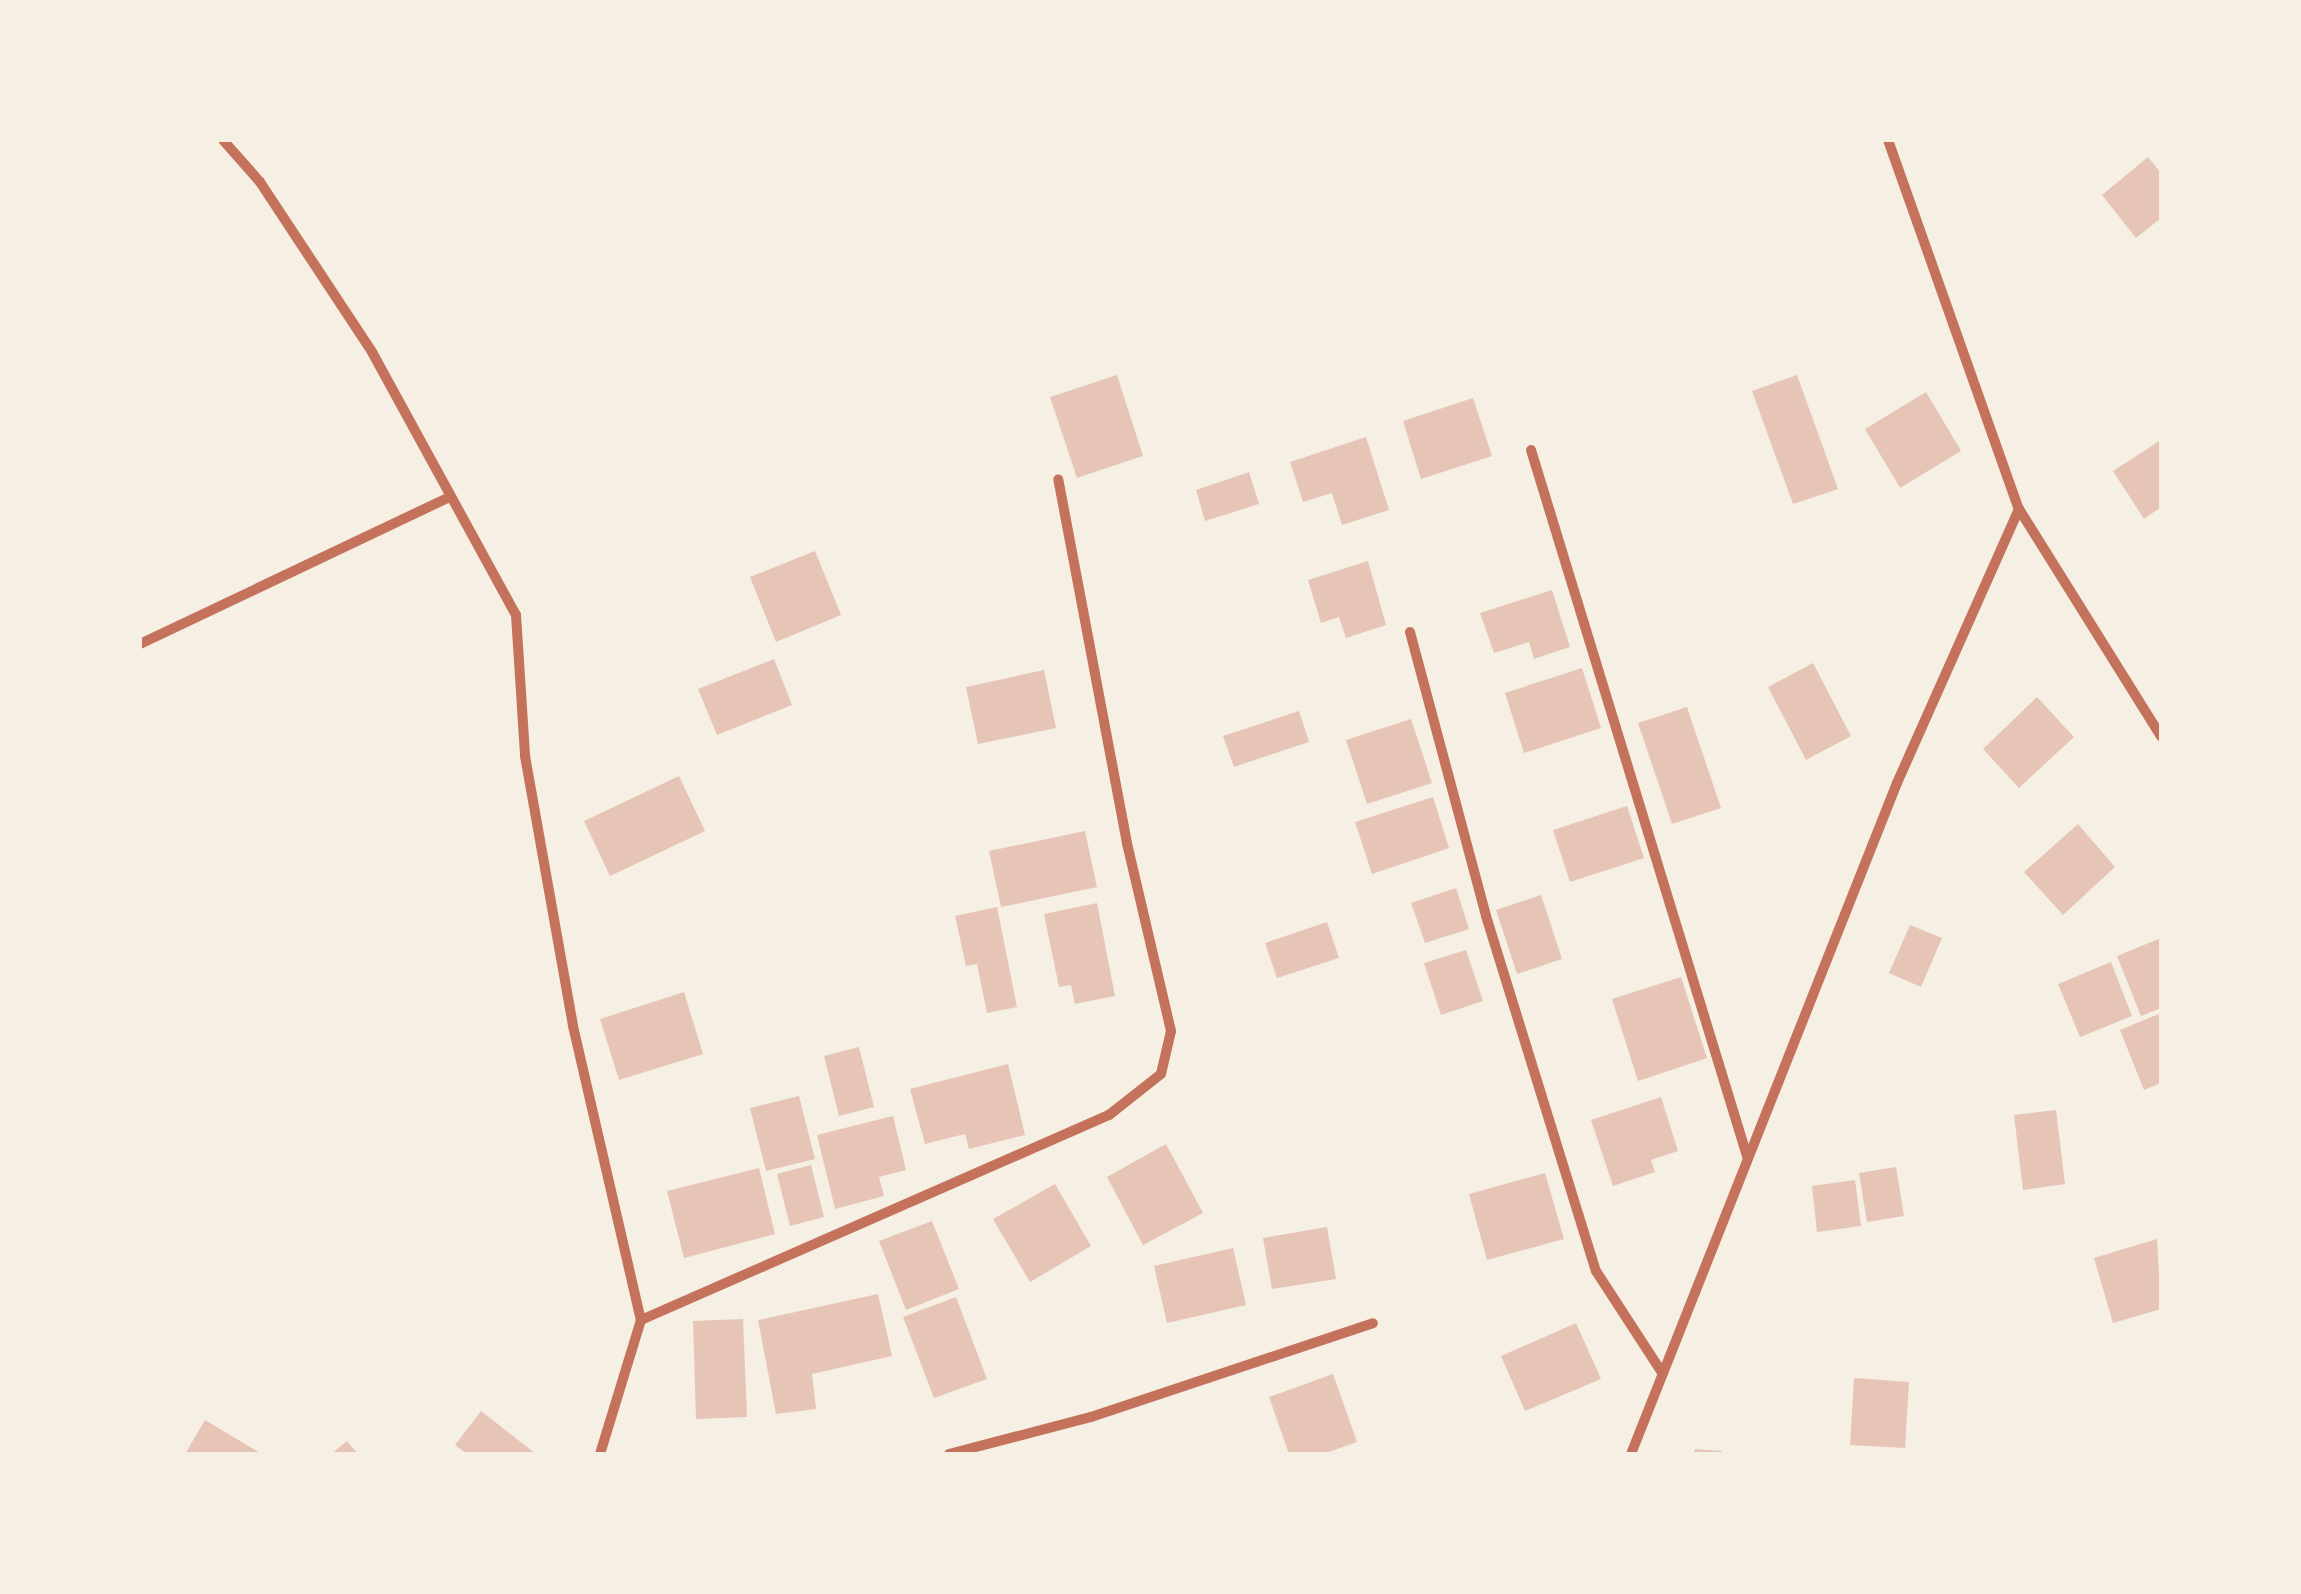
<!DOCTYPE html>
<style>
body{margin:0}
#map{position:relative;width:2301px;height:1594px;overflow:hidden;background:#f6efe4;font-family:"DejaVu Sans",sans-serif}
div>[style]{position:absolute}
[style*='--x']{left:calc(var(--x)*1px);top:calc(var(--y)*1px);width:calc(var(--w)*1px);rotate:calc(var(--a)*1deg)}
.building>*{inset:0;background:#e6c5b7}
.minor>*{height:10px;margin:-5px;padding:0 5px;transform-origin:5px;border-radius:5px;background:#c5725c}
span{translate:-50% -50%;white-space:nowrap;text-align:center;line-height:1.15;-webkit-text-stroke:10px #f6efe4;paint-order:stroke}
.frame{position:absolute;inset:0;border:142px solid #f6efe4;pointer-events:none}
</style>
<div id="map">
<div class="building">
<i style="clip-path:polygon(2148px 157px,2161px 173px,2161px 218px,2136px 238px,2102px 195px)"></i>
<i style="clip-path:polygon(1117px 375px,1143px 456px,1077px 478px,1050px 397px)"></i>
<i style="clip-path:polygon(1797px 375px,1838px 489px,1793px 504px,1752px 391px)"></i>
<i style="clip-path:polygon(1926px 392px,1961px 451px,1900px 488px,1865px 429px)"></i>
<i style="clip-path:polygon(1473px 398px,1492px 456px,1421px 479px,1403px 421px)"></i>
<i style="clip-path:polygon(1366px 437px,1389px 510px,1342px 525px,1332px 493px,1303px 502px,1290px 462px)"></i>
<i style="clip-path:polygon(2161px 440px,2161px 507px,2144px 519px,2113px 471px)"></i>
<i style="clip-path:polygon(1249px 472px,1259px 504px,1205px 521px,1196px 490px)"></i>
<i style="clip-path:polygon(815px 551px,841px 615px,776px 642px,750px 577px)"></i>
<i style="clip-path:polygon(1368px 561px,1386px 625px,1346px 638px,1339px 617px,1321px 623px,1308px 580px)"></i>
<i style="clip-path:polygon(1552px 590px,1570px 647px,1534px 659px,1529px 642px,1494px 653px,1480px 613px)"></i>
<i style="clip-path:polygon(774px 659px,792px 705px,717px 735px,698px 689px)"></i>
<i style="clip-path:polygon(1813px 663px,1851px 736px,1806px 760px,1768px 687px)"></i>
<i style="clip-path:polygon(1582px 668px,1601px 728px,1524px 753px,1505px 693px)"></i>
<i style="clip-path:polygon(1044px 670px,1056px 728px,978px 744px,966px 687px)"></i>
<i style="clip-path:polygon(2037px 697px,2074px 737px,2019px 788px,1983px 749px)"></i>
<i style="clip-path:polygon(1687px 707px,1721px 808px,1672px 824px,1638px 723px)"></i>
<i style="clip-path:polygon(1299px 711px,1309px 742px,1234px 767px,1223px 736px)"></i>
<i style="clip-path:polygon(1411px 719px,1432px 783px,1367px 804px,1346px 740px)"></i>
<i style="clip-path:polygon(679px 776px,705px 831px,610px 876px,584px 821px)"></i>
<i style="clip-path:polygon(1433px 797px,1449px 848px,1372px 874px,1355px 822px)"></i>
<i style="clip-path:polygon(1627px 806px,1644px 858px,1570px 882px,1553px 830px)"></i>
<i style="clip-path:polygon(2078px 824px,2115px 867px,2063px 915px,2024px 872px)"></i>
<i style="clip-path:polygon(1085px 831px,1097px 887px,1001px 907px,989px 851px)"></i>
<i style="clip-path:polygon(1456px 888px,1469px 929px,1425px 943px,1411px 903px)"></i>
<i style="clip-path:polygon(1541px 895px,1562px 959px,1517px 974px,1496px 910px)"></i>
<i style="clip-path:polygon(1097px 903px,1115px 996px,1075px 1004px,1071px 985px,1059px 987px,1044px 914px)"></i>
<i style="clip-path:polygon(997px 907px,1017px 1007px,987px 1013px,977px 964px,966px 966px,955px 916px)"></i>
<i style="clip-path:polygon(1327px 922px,1339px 958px,1277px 978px,1265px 943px)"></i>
<i style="clip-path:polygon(1910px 925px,1942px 938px,1921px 987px,1889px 973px)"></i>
<i style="clip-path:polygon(2161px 938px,2161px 1008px,2141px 1016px,2117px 956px)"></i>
<i style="clip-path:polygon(1466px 950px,1483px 1001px,1441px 1015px,1424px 963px)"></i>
<i style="clip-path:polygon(2111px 962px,2132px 1016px,2080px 1037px,2058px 984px)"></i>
<i style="clip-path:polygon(1681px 977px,1707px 1058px,1638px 1081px,1612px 999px)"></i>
<i style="clip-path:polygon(684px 992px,703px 1054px,619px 1080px,600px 1019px)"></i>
<i style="clip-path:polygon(2161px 1013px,2161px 1083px,2144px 1090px,2120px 1030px)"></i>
<i style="clip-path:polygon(859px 1047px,874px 1107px,839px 1116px,824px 1056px)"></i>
<i style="clip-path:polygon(1008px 1064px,1025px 1135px,969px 1149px,965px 1134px,925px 1144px,910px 1089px)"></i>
<i style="clip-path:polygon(799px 1096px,815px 1159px,766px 1171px,750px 1108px)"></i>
<i style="clip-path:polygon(1661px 1097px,1678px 1151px,1651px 1160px,1655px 1172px,1613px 1186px,1591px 1120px)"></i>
<i style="clip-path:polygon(2056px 1110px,2065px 1184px,2023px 1190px,2014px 1115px)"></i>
<i style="clip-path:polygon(893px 1116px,906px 1170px,879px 1177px,884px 1196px,835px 1209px,817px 1135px)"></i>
<i style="clip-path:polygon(1166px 1144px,1203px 1213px,1143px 1245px,1107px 1177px)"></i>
<i style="clip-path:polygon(811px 1165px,824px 1217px,790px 1226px,777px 1174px)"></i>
<i style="clip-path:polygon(1896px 1167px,1904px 1216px,1867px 1222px,1859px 1173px)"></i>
<i style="clip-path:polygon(759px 1168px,775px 1234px,684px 1258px,667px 1191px)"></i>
<i style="clip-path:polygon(1545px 1173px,1564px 1239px,1487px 1260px,1469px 1194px)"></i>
<i style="clip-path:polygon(1855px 1180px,1861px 1226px,1817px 1232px,1812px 1186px)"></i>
<i style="clip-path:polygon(1055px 1184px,1091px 1246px,1030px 1282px,993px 1219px)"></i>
<i style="clip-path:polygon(932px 1221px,959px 1289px,906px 1310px,879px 1241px)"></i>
<i style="clip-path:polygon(1327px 1227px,1336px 1279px,1272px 1289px,1263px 1238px)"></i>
<i style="clip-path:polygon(2157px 1239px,2161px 1309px,2113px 1323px,2094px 1258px)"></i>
<i style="clip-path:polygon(1233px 1248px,1246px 1305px,1167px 1323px,1154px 1266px)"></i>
<i style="clip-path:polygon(878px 1294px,892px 1356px,812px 1374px,816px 1409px,776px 1414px,758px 1320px)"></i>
<i style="clip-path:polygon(956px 1297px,987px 1379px,934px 1398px,903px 1317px)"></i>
<i style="clip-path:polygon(743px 1319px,747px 1417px,696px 1419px,693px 1321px)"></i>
<i style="clip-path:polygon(1576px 1323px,1601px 1379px,1525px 1411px,1501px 1356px)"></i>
<i style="clip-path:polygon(1333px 1374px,1357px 1442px,1323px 1454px,1289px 1454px,1269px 1397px)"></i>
<i style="clip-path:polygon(1854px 1378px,1909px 1382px,1905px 1448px,1850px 1445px)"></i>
<i style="clip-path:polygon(481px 1411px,536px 1454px,467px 1454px,455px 1445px)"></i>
<i style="clip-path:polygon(205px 1420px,262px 1454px,185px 1454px)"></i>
<i style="clip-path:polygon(347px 1441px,358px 1454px,331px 1454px)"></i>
<i style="clip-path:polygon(1695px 1449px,1722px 1451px,1722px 1454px,1694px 1454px)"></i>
</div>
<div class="minor">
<i style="--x:223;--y:140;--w:56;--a:48.6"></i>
<i style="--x:260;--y:182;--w:204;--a:56.6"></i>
<i style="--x:372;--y:352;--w:300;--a:61.3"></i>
<i style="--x:516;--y:615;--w:141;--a:86.3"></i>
<i style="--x:525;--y:756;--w:274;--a:79.9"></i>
<i style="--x:573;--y:1026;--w:302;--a:77"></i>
<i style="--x:1888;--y:140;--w:392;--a:70.5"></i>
<i style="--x:2019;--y:509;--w:268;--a:58"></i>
<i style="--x:1531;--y:450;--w:738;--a:72.99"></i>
<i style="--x:1410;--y:632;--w:294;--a:75"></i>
<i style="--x:1486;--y:916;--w:372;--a:72.8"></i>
<i style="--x:1596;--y:1271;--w:119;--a:57"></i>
<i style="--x:140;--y:644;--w:341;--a:-25.4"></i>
<i style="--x:600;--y:1454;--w:140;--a:-73"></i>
<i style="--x:641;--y:1320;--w:511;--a:-23.66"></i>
<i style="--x:1109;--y:1115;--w:66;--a:-38.3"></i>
<i style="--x:1161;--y:1074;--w:44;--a:-76.9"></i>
<i style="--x:1171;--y:1031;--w:193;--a:-103.2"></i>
<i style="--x:1127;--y:843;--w:370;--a:-100.7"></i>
<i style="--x:949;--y:1454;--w:147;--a:-14.6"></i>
<i style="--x:1091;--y:1417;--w:297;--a:-18.4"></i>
<i style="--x:1631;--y:1454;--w:722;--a:-68.38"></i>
<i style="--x:1897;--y:783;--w:300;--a:-66"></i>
</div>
<div class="frame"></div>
</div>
